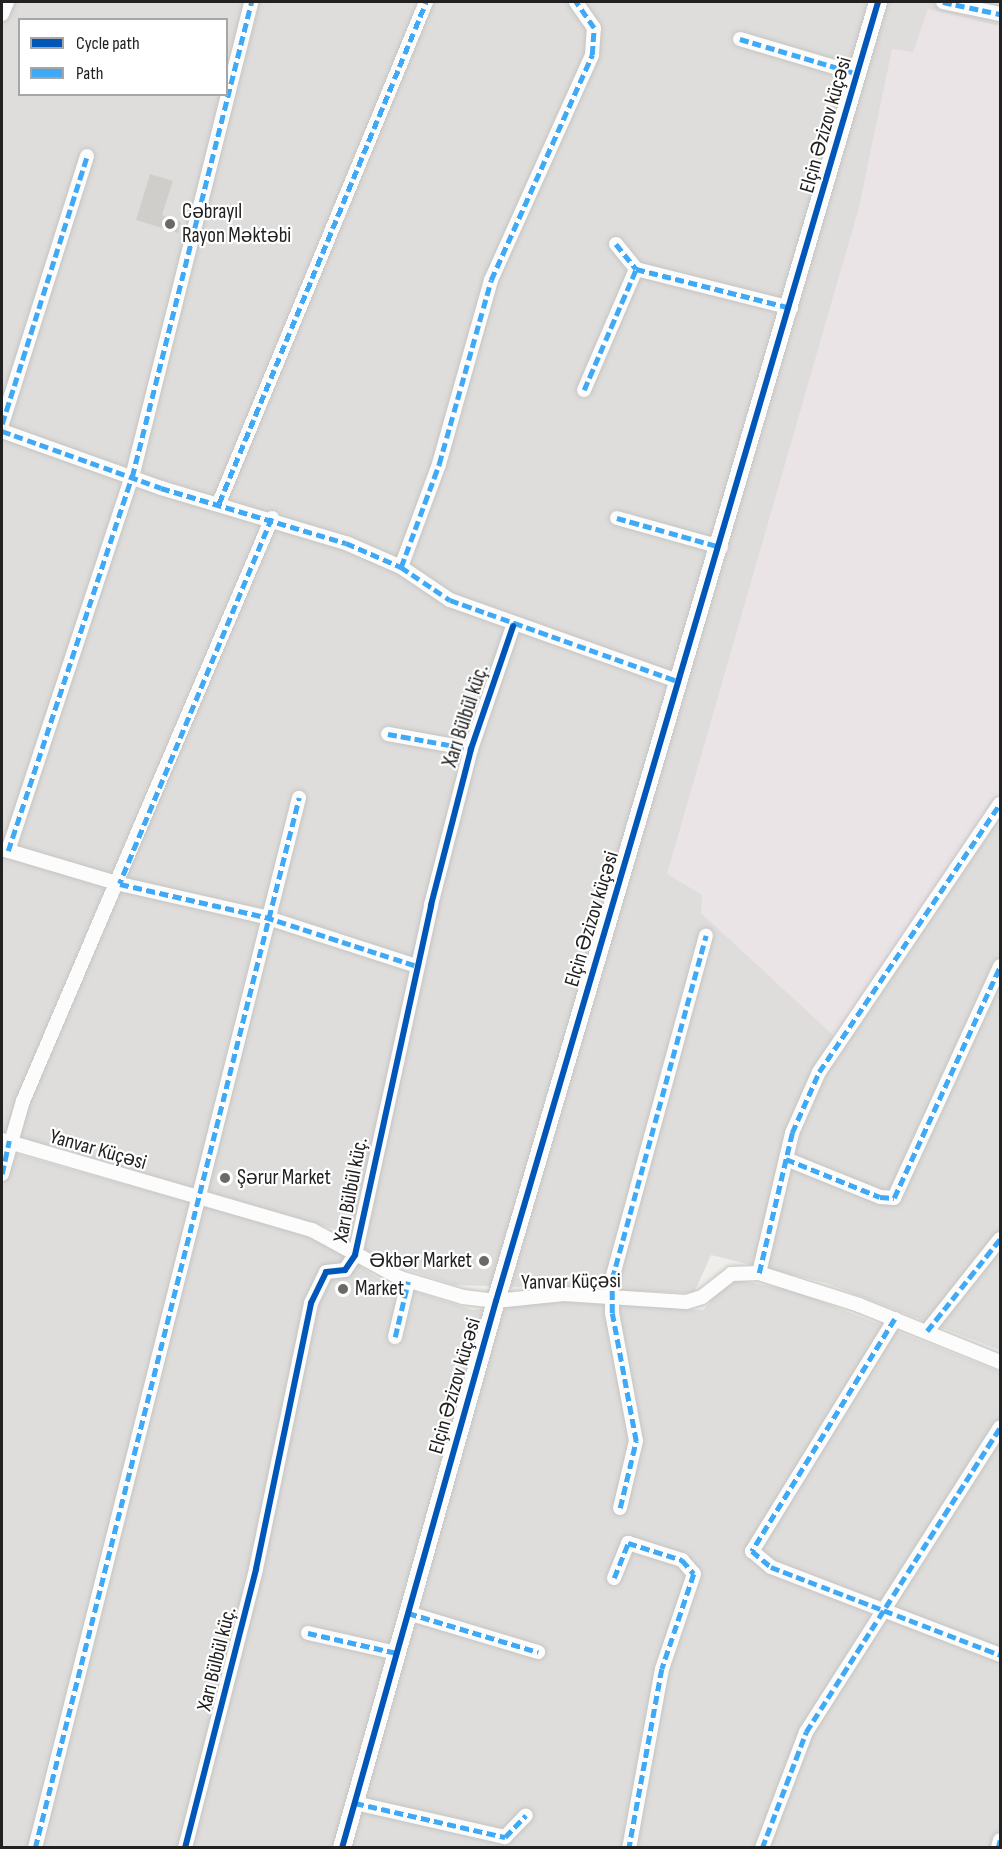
<!DOCTYPE html>
<meta charset="utf-8">
<style>
body{margin:0}
#map{position:relative;width:1002px;height:1849px;overflow:hidden;background:#efeeea;font-family:"Sofia Sans Condensed",sans-serif}
div>[style]{position:absolute}
[style*='--x']{left:calc(var(--x)*1px);top:calc(var(--y)*1px);width:calc(var(--w)*1px);rotate:calc(var(--a)*1deg)}
.residential>*{inset:0;background:#dedddb}
.industrial>*{inset:0;background:#ebe4e7}
.building>*{inset:0;background:#d0cecb}
.roads{filter:drop-shadow(0 0 2px #c5c4c2) drop-shadow(0 0 2px #c5c4c2)}
.minor>*{height:14px;margin:-7px;padding:0 7px;transform-origin:7px;border-radius:7px;background:#fdfcfc}
.tertiary>*{height:18px;margin:-9px;padding:0 9px;transform-origin:9px;border-radius:9px;background:#fdfcfc}
.quiet>*{height:4.5px;margin-top:-2.25px;transform-origin:0;background:repeating-linear-gradient(90deg,#3fa9f5 0 9px,transparent 0 13.5px)}
.cycleway>*{height:6px;margin:-3px;padding:0 3px;transform-origin:3px;border-radius:3px;background:#0057b8}
.dots>*{width:16px;height:16px;translate:-50% -50%;box-sizing:border-box;border:3px solid #fff;border-radius:50%}
span{translate:-50% -50%;white-space:nowrap;text-align:center;line-height:1.15;-webkit-text-stroke:4.5px #fff;paint-order:stroke}
.street-label{font-size:21px;color:#212121}
.poi-label{font-size:21px;color:#212121}
.left{translate:0 -50%;text-align:left}
.right{translate:-100% -50%;text-align:right}
.frame{position:absolute;inset:0;border:3px solid #212121;pointer-events:none}
.legend{position:absolute;left:18px;top:18px;width:210px;height:78px;box-sizing:border-box;background:#fff;border:2px solid #a6a6a6;margin:0;padding:8px 10px;list-style:none;font-size:18px;color:#212121}
.legend li{display:flex;align-items:center;gap:12px;height:30px}
.legend b{width:30px;border:2px solid #a6a6a6}
</style>
<div id="map">
<div class="residential">
<i style="clip-path:polygon(evenodd,2px 2px,1000px 2px,1000px 1350px,826px 1283px,711px 1255px,694px 1293px,455px 1285px,382px 1261px,338px 1230px,2px 1132px,2px 2px,20px 20px,226px 20px,226px 94px,20px 94px,20px 20px)"></i>
<i style="clip-path:polygon(2px 1150px,278px 1227px,327px 1244px,382px 1281px,473px 1310px,553px 1301px,703px 1310px,731px 1279px,792px 1290px,1000px 1372px,1000px 1847px,2px 1847px)"></i>
</div>
<div class="industrial">
<i style="clip-path:polygon(928px 9px,1000px 26px,1000px 799px,834px 1036px,701px 913px,702px 895px,667px 874px,859px 207px,892px 49px,913px 52px)"></i>
</div>
<div class="building">
<i style="clip-path:polygon(150px 174px,173px 181px,162px 215px,181px 222px,178px 233px,136px 220px)"></i>
</div>
<div class="roads">
<div class="minor">
<i style="--x:943;--y:2;--w:58;--a:11.9"></i>
<i style="--x:2;--y:14;--w:13;--a:-67"></i>
<i style="--x:740;--y:39;--w:123;--a:16.5"></i>
<i style="--x:616;--y:244;--w:32;--a:51"></i>
<i style="--x:636;--y:269;--w:160;--a:14.1"></i>
<i style="--x:584;--y:390;--w:132;--a:-66.7"></i>
<i style="--x:2;--y:424;--w:281;--a:-72.4"></i>
<i style="--x:2;--y:431;--w:169;--a:19.7"></i>
<i style="--x:161;--y:488;--w:193;--a:16.6"></i>
<i style="--x:346;--y:543;--w:60;--a:23.6"></i>
<i style="--x:401;--y:567;--w:59;--a:34"></i>
<i style="--x:450;--y:600;--w:244;--a:19.6"></i>
<i style="--x:219;--y:503;--w:542;--a:-67.55"></i>
<i style="--x:617;--y:518;--w:108;--a:15.6"></i>
<i style="--x:401;--y:567;--w:110;--a:-69.7"></i>
<i style="--x:439;--y:464;--w:191;--a:-74.2"></i>
<i style="--x:491;--y:280;--w:247;--a:-65.8"></i>
<i style="--x:592;--y:55;--w:27;--a:-86"></i>
<i style="--x:594;--y:28;--w:32;--a:-125"></i>
<i style="--x:388;--y:734;--w:84;--a:10.2"></i>
<i style="--x:2;--y:849;--w:123;--a:16.5"></i>
<i style="--x:120;--y:884;--w:149;--a:12.8"></i>
<i style="--x:265;--y:917;--w:160;--a:17.9"></i>
<i style="--x:8;--y:851;--w:394;--a:-71.7"></i>
<i style="--x:132;--y:477;--w:490;--a:-75.9"></i>
<i style="--x:2;--y:1140;--w:323;--a:16.2"></i>
<i style="--x:312;--y:1230;--w:100;--a:28.6"></i>
<i style="--x:400;--y:1278;--w:66;--a:16.8"></i>
<i style="--x:463;--y:1297;--w:33;--a:7"></i>
<i style="--x:496;--y:1301;--w:68;--a:-5.9"></i>
<i style="--x:564;--y:1294;--w:122;--a:3.8"></i>
<i style="--x:686;--y:1302;--w:17;--a:-17"></i>
<i style="--x:702;--y:1297;--w:37;--a:-38"></i>
<i style="--x:731;--y:1274;--w:28;--a:-2"></i>
<i style="--x:759;--y:1273;--w:105;--a:17.7"></i>
<i style="--x:859;--y:1305;--w:152;--a:22"></i>
<i style="--x:786;--y:1159;--w:101;--a:22"></i>
<i style="--x:880;--y:1197;--w:14;--a:4"></i>
<i style="--x:894;--y:1198;--w:255;--a:-65.4"></i>
<i style="--x:2;--y:1174;--w:76;--a:-74"></i>
<i style="--x:23;--y:1101;--w:634;--a:-66.87"></i>
<i style="--x:759;--y:1273;--w:144;--a:-76.7"></i>
<i style="--x:792;--y:1133;--w:67;--a:-66.1"></i>
<i style="--x:819;--y:1072;--w:323;--a:-56"></i>
<i style="--x:895;--y:1319;--w:273;--a:121.6"></i>
<i style="--x:752;--y:1551;--w:25;--a:40"></i>
<i style="--x:771;--y:1567;--w:245;--a:21"></i>
<i style="--x:927;--y:1331;--w:117;--a:-51.6"></i>
<i style="--x:395;--y:1337;--w:57;--a:-76.7"></i>
<i style="--x:620;--y:1508;--w:69;--a:-76.6"></i>
<i style="--x:636;--y:1441;--w:130;--a:-100.6"></i>
<i style="--x:612;--y:1313;--w:34;--a:-90"></i>
<i style="--x:612;--y:1279;--w:356;--a:-74.7"></i>
<i style="--x:614;--y:1578;--w:38;--a:-68"></i>
<i style="--x:628;--y:1543;--w:57;--a:17.5"></i>
<i style="--x:682;--y:1560;--w:18;--a:49"></i>
<i style="--x:694;--y:1574;--w:100;--a:108.6"></i>
<i style="--x:662;--y:1669;--w:182;--a:100.4"></i>
<i style="--x:408;--y:1613;--w:136;--a:16.7"></i>
<i style="--x:308;--y:1633;--w:91;--a:12.7"></i>
<i style="--x:355;--y:1803;--w:154;--a:12.8"></i>
<i style="--x:505;--y:1837;--w:30;--a:-46"></i>
<i style="--x:35;--y:1848;--w:1083;--a:-75.89"></i>
<i style="--x:185;--y:1848;--w:288;--a:-75.7"></i>
<i style="--x:256;--y:1569;--w:272;--a:-78.3"></i>
<i style="--x:311;--y:1303;--w:34;--a:-64"></i>
<i style="--x:326;--y:1272;--w:19;--a:-6"></i>
<i style="--x:345;--y:1270;--w:18;--a:-56"></i>
<i style="--x:355;--y:1255;--w:358;--a:-77.7"></i>
<i style="--x:431;--y:905;--w:161;--a:-75.6"></i>
<i style="--x:471;--y:749;--w:130;--a:-71.1"></i>
<i style="--x:762;--y:1848;--w:124;--a:-69.2"></i>
<i style="--x:806;--y:1732;--w:361;--a:-57.5"></i>
<i style="--x:998;--y:1848;--w:8;--a:-76"></i>
</div>
<div class="tertiary">
<i style="--x:342;--y:1848;--w:568;--a:-74.28"></i>
<i style="--x:496;--y:1301;--w:1354;--a:-73.61"></i>
</div>
</div>
<div class="quiet">
<i style="--x:943;--y:2;--w:58;--a:11.9"></i>
<i style="--x:740;--y:39;--w:123;--a:16.5"></i>
<i style="--x:616;--y:244;--w:32;--a:51"></i>
<i style="--x:636;--y:269;--w:160;--a:14.1"></i>
<i style="--x:584;--y:390;--w:132;--a:-66.7"></i>
<i style="--x:2;--y:424;--w:281;--a:-72.4"></i>
<i style="--x:2;--y:431;--w:169;--a:19.7"></i>
<i style="--x:161;--y:488;--w:193;--a:16.6"></i>
<i style="--x:346;--y:543;--w:60;--a:23.6"></i>
<i style="--x:401;--y:567;--w:59;--a:34"></i>
<i style="--x:450;--y:600;--w:244;--a:19.6"></i>
<i style="--x:219;--y:503;--w:542;--a:-67.55"></i>
<i style="--x:272;--y:518;--w:396;--a:112.6"></i>
<i style="--x:120;--y:884;--w:149;--a:12.8"></i>
<i style="--x:265;--y:917;--w:160;--a:17.9"></i>
<i style="--x:617;--y:518;--w:108;--a:15.6"></i>
<i style="--x:401;--y:567;--w:110;--a:-69.7"></i>
<i style="--x:439;--y:464;--w:191;--a:-74.2"></i>
<i style="--x:491;--y:280;--w:247;--a:-65.8"></i>
<i style="--x:592;--y:55;--w:27;--a:-86"></i>
<i style="--x:594;--y:28;--w:32;--a:-125"></i>
<i style="--x:388;--y:734;--w:84;--a:10.2"></i>
<i style="--x:8;--y:851;--w:394;--a:-71.7"></i>
<i style="--x:132;--y:477;--w:490;--a:-75.9"></i>
<i style="--x:786;--y:1159;--w:101;--a:22"></i>
<i style="--x:880;--y:1197;--w:14;--a:4"></i>
<i style="--x:894;--y:1198;--w:255;--a:-65.4"></i>
<i style="--x:2;--y:1174;--w:34;--a:-78"></i>
<i style="--x:759;--y:1273;--w:144;--a:-76.7"></i>
<i style="--x:792;--y:1133;--w:67;--a:-66.1"></i>
<i style="--x:819;--y:1072;--w:323;--a:-56"></i>
<i style="--x:895;--y:1319;--w:273;--a:121.6"></i>
<i style="--x:752;--y:1551;--w:25;--a:40"></i>
<i style="--x:771;--y:1567;--w:245;--a:21"></i>
<i style="--x:927;--y:1331;--w:117;--a:-51.6"></i>
<i style="--x:395;--y:1337;--w:57;--a:-76.7"></i>
<i style="--x:620;--y:1508;--w:69;--a:-76.6"></i>
<i style="--x:636;--y:1441;--w:130;--a:-100.6"></i>
<i style="--x:612;--y:1313;--w:34;--a:-90"></i>
<i style="--x:612;--y:1279;--w:356;--a:-74.7"></i>
<i style="--x:614;--y:1578;--w:38;--a:-68"></i>
<i style="--x:628;--y:1543;--w:57;--a:17.5"></i>
<i style="--x:682;--y:1560;--w:18;--a:49"></i>
<i style="--x:694;--y:1574;--w:100;--a:108.6"></i>
<i style="--x:662;--y:1669;--w:182;--a:100.4"></i>
<i style="--x:408;--y:1613;--w:136;--a:16.7"></i>
<i style="--x:308;--y:1633;--w:91;--a:12.7"></i>
<i style="--x:355;--y:1803;--w:154;--a:12.8"></i>
<i style="--x:505;--y:1837;--w:30;--a:-46"></i>
<i style="--x:35;--y:1848;--w:1083;--a:-75.89"></i>
<i style="--x:762;--y:1848;--w:124;--a:-69.2"></i>
<i style="--x:806;--y:1732;--w:361;--a:-57.5"></i>
<i style="--x:998;--y:1848;--w:8;--a:-76"></i>
</div>
<div class="cycleway">
<i style="--x:185;--y:1848;--w:288;--a:-75.7"></i>
<i style="--x:256;--y:1569;--w:272;--a:-78.3"></i>
<i style="--x:311;--y:1303;--w:34;--a:-64"></i>
<i style="--x:326;--y:1272;--w:19;--a:-6"></i>
<i style="--x:345;--y:1270;--w:18;--a:-56"></i>
<i style="--x:355;--y:1255;--w:358;--a:-77.7"></i>
<i style="--x:431;--y:905;--w:161;--a:-75.6"></i>
<i style="--x:471;--y:749;--w:130;--a:-71.1"></i>
<i style="--x:342;--y:1848;--w:568;--a:-74.28"></i>
<i style="--x:496;--y:1301;--w:1354;--a:-73.61"></i>
</div>
<div class="dots">
<i style="left:170px;top:224px;background:#696967"></i>
<i style="left:225px;top:1178px;background:#696967"></i>
<i style="left:484px;top:1261px;background:#696967"></i>
<i style="left:343px;top:1289px;background:#696967"></i>
</div>
<div class="street-label">
<span style="left:826px;top:125px;rotate:-74deg">Elçin Əzizov küçəsi</span>
<span style="left:466px;top:716px;rotate:-72deg">Xarı Bülbül küç.</span>
<span style="left:592px;top:919px;rotate:-73deg">Elçin Əzizov küçəsi</span>
<span style="left:98px;top:1150px;rotate:16deg">Yanvar Küçəsi</span>
<span style="left:351px;top:1190px;rotate:-79deg">Xarı Bülbül küç.</span>
<span style="left:571px;top:1282px;rotate:-1deg">Yanvar Küçəsi</span>
<span style="left:455px;top:1386px;rotate:-74deg">Elçin Əzizov küçəsi</span>
<span style="left:217px;top:1659px;rotate:-76deg">Xarı Bülbül küç.</span>
</div>
<div class="poi-label">
<span class="left" style="left:182px;top:224px">Cəbrayıl<br>Rayon Məktəbi</span>
<span class="left" style="left:237px;top:1178px">Şərur Market</span>
<span class="right" style="left:472px;top:1261px">Əkbər Market</span>
<span class="left" style="left:355px;top:1289px">Market</span>
</div>
<div class="frame"></div>
<ul class="legend">
<li><b style="height:8px;background:#0057b8"></b>Cycle path</li>
<li><b style="height:8px;background:#3fa9f5"></b>Path</li>
</ul>
</div>
